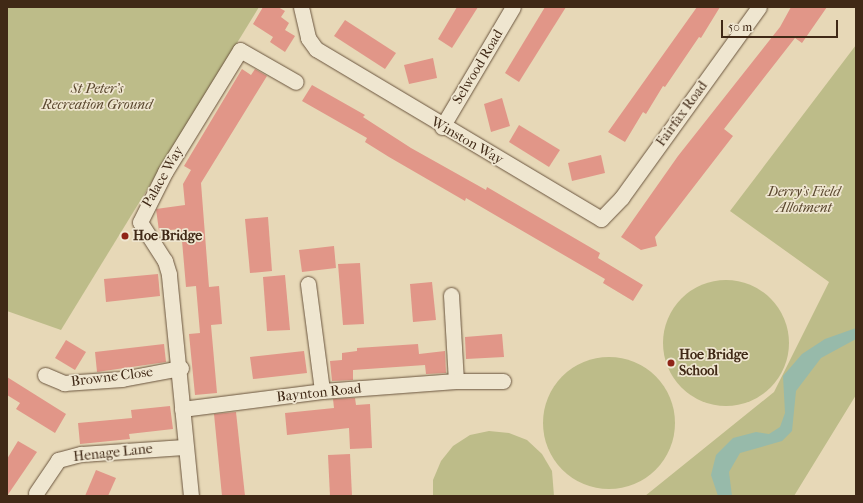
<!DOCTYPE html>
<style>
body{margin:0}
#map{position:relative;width:863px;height:503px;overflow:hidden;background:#e7d8b7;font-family:"IM FELL French Canon",serif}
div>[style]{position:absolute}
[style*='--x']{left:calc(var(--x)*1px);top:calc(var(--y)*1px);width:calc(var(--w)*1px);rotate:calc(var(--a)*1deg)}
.green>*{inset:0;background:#bdbc89}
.round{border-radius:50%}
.water>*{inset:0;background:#97baaa}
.building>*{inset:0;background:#e19688}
.roads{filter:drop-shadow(0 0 1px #6a553e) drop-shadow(0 0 1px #6a553e)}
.minor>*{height:15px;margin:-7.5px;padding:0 7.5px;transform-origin:7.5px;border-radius:7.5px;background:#efe6d0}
.dots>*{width:11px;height:11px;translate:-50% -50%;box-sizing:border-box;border:2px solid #efe6d0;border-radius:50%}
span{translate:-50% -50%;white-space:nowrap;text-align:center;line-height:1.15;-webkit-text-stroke:3.5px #efe6d0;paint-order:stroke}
.street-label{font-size:14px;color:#402916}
.park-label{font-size:14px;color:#59462d;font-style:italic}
.poi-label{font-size:14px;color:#402916;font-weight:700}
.left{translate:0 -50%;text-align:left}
.frame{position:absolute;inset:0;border:8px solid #402916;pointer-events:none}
.scale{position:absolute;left:721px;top:20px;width:117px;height:18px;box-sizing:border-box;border:2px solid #402916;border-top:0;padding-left:5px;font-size:12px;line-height:14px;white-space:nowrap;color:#402916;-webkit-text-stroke:3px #efe6d0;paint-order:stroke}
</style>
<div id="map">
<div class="green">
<i style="clip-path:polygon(7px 7px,259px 7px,61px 330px,7px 311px)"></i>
<i style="clip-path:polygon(856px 45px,856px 395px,794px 496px,645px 496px,774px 392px,829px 282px,730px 211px)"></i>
<i class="round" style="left:663px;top:280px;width:126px;height:126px"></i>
<i class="round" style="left:543px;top:357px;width:132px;height:132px"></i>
<i style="clip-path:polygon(489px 431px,509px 433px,527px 440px,542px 454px,552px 471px,554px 496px,433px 496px,433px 480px,441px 461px,453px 446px,470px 435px)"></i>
</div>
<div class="water">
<i style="clip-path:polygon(856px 328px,856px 339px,821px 358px,796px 391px,792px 431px,782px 441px,740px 453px,729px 472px,732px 496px,718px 496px,711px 475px,716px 455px,733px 438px,756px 432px,769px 434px,780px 427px,785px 413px,783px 376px,802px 354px,825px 339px)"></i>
</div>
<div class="building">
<i style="clip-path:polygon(263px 7px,278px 7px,285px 11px,281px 17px,289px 23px,285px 30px,295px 36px,285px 52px,270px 42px,273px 37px,253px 24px)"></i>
<i style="clip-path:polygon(457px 7px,478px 7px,452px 48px,438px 39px)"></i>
<i style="clip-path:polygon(545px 7px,566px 7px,519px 82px,505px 73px)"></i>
<i style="clip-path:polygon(697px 7px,720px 7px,701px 38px,699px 37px,665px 87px,663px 86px,646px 114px,643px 112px,625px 142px,608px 132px)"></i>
<i style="clip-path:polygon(791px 7px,827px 7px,802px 43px,795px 38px,724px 129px,733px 136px,655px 237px,657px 246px,641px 250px,621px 237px,678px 156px,780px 27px)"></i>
<i style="clip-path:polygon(345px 20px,396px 53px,385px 69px,334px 36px)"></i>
<i style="clip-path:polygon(433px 58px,437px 78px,409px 84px,404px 65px)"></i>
<i style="clip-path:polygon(242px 69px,251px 75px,255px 69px,267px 76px,201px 183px,209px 287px,219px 286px,222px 324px,211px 325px,217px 393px,195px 395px,189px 334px,200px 333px,196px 286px,186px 287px,181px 229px,159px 231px,156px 209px,185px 205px,183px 184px,191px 170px,184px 166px)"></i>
<i style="clip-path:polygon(312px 85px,365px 115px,363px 117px,411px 148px,486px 190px,487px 187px,600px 253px,598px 258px,643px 285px,633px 301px,603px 283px,605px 279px,466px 198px,465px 201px,389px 157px,365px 142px,367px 138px,302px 101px)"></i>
<i style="clip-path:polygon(502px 98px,510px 126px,491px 132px,484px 104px)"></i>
<i style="clip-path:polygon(519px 125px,560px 150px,549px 167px,509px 142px)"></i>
<i style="clip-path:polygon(601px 155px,605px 173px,572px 181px,568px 163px)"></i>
<i style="clip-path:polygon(268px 217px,272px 271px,250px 273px,245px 219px)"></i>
<i style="clip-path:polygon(334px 246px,336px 268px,302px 272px,299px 250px)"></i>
<i style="clip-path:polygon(360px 263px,364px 324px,343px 325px,338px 264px)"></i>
<i style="clip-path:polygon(158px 274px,160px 296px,106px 302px,104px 279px)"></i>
<i style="clip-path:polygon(285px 275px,290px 330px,267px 331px,263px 277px)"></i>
<i style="clip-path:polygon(432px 282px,436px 320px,413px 322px,410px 284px)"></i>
<i style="clip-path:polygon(502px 334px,504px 357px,466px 359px,465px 337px)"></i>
<i style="clip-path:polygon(66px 340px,86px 352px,75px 370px,55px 358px)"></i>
<i style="clip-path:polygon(164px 344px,166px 362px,97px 372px,95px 352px)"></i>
<i style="clip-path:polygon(418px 344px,419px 354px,445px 351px,446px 373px,426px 374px,425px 365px,353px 370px,353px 380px,332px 381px,330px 361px,342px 360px,342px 353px,357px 351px,357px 348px)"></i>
<i style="clip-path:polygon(304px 351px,307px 373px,253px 379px,250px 357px)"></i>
<i style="clip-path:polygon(7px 377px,66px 414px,55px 433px,16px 409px,20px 403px,7px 395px)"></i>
<i style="clip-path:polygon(355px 398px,356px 405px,370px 404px,372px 448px,350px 449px,349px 428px,287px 435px,285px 413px,334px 408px,333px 399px)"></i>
<i style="clip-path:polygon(170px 406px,173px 429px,129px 434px,130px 439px,80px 444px,78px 423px,132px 418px,131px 410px)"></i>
<i style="clip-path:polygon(236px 412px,245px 496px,222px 496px,214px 414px)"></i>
<i style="clip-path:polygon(18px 441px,37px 452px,7px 496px,7px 459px)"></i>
<i style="clip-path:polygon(350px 454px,352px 496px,330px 496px,328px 455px)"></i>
<i style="clip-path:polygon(96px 470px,116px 478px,108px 496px,85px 496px)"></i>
</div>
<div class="roads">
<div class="minor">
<i style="--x:301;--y:7;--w:32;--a:77"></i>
<i style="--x:308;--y:38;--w:14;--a:54"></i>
<i style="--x:316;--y:49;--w:332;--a:30.8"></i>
<i style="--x:601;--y:219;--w:30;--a:-46"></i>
<i style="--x:622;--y:197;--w:234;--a:-54.2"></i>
<i style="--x:442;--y:127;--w:139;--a:-59.4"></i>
<i style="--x:308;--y:284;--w:108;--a:82.5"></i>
<i style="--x:451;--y:295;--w:86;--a:86.7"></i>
<i style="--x:45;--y:375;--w:21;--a:23"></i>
<i style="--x:64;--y:383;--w:58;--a:-3.9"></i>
<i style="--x:122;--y:379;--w:60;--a:-10.6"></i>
<i style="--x:182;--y:409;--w:141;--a:-7.3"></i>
<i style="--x:322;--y:391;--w:134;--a:-4.3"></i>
<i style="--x:456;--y:381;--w:47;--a:0"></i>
<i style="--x:36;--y:493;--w:40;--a:-56"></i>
<i style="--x:58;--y:460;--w:24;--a:-15"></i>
<i style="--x:81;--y:454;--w:103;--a:-3.9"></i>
<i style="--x:191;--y:496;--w:223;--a:-95.7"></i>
<i style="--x:169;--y:274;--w:14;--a:-107"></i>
<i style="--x:165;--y:261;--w:46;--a:-122.7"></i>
<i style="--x:140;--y:222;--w:56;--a:-63.4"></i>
<i style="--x:165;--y:172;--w:143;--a:-58.4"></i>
<i style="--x:240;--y:50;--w:64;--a:29.7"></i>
</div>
</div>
<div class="dots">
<i style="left:125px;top:236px;background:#8f2418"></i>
<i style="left:671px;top:363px;background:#8f2418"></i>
</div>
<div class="street-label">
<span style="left:478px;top:67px;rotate:-59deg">Selwood Road</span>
<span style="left:682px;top:114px;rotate:-54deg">Fairfax Road</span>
<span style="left:467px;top:141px;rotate:30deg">Winston Way</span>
<span style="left:163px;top:177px;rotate:-60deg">Palace Way</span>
<span style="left:112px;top:377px;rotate:-7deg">Browne Close</span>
<span style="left:319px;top:393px;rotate:-6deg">Baynton Road</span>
<span style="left:113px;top:453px;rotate:-6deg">Henage Lane</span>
</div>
<div class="park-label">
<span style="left:97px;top:97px">St Peter's<br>Recreation Ground</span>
<span style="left:804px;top:200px">Derry's Field<br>Allotment</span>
</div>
<div class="poi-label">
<span class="left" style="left:133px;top:236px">Hoe Bridge</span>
<span class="left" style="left:679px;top:363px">Hoe Bridge<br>School</span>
</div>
<div class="frame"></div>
<div class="scale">50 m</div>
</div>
